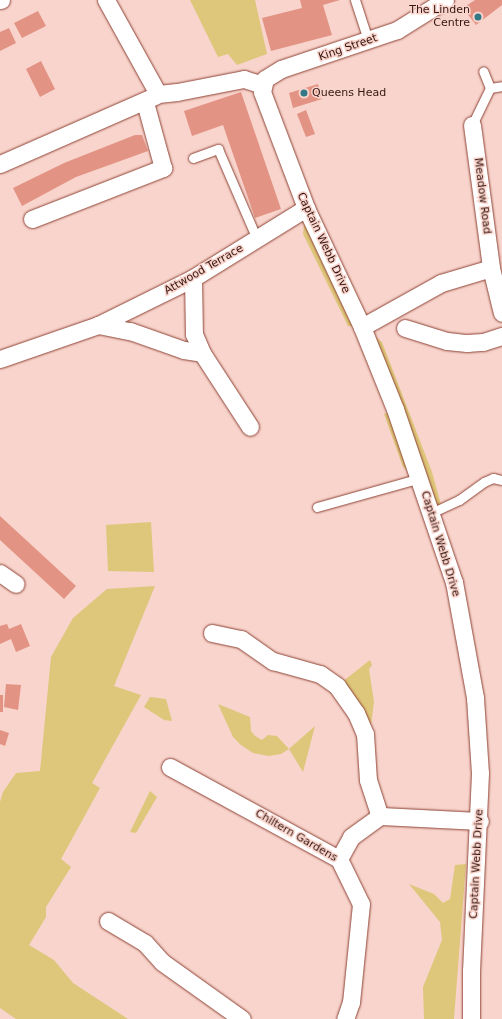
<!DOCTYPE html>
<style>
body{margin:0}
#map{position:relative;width:502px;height:1019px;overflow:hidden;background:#f8d4cc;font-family:"DejaVu Sans",sans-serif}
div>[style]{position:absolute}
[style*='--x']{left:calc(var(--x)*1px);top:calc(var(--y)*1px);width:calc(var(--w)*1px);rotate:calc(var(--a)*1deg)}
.green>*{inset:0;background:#dec67a}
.building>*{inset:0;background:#e39383}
.roads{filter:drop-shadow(0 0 1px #8e4234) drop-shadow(0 0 1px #8e4234)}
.lane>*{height:9px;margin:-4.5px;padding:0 4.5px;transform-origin:4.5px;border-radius:4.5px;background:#fff}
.street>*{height:17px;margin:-8.5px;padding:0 8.5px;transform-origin:8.5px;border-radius:8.5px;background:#fff}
.dots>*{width:11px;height:11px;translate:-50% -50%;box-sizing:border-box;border:2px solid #f8d4cc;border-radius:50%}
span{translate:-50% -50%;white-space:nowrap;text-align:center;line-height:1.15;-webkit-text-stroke:3px #f8d4cc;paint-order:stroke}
.poi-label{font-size:11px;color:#361610}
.right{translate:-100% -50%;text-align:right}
.left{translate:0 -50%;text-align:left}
.street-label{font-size:11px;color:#361610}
</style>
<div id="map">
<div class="green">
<i style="clip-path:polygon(190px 0,255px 0,267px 54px,237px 65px,228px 54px,218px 57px)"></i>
<i style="clip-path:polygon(306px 208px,362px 327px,382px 342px,432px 472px,442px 508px,431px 513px,420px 478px,403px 467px,384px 414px,394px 410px,362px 327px,348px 326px,303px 234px)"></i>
<i style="clip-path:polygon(151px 522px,154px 572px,108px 571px,106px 525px)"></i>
<i style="clip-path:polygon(155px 586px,114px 686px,141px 695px,92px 783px,100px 788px,61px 859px,71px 867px,46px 907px,46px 917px,29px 945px,54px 960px,73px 983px,128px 1019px,16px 1019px,0 1008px,0 802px,3px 792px,16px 773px,40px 771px,51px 657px,73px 618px,107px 589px)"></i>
<i style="clip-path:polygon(370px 660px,372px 665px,369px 669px,374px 702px,371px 725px,362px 728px,337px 686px)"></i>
<i style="clip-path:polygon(150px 697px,166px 699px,172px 721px,164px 720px,144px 707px)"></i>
<i style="clip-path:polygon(218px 704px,250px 717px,251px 731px,255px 736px,262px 740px,268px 735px,277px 736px,289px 749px,315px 726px,303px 772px,289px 749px,281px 754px,269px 756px,253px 753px,241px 745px,233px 737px)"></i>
<i style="clip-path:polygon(150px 791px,157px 797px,136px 833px,130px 832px)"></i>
<i style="clip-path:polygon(466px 864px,454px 1019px,424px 1019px,423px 987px,442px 940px,440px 922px,409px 884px,434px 894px,443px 903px,450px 899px,455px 865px)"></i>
</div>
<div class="building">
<i style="clip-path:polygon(300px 0,340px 0,323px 5px,332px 35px,271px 51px,262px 18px,302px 8px)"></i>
<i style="clip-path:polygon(475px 0,502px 0,502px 5px,476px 25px,463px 8px)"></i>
<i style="clip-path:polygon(38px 11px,46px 26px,22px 38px,14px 23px)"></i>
<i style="clip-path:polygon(9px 28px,16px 43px,0 51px,0 32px)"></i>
<i style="clip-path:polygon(41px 61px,55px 89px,40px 97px,26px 69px)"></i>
<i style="clip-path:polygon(318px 84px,322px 99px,293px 108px,289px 93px)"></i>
<i style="clip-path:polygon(241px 92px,281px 209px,255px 218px,223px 125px,192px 136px,184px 111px)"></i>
<i style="clip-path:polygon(306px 110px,315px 134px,306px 137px,297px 114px)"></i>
<i style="clip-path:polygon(135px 135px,142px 135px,148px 151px,76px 177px,22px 206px,13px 188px,64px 163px)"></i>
<i style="clip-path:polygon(0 516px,76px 586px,64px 599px,0 540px)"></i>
<i style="clip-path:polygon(7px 624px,9px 629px,21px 624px,30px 646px,16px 652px,11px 639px,0 644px,0 626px)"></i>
<i style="clip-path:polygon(6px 684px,21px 685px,18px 710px,4px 707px)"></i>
<i style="clip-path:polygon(0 695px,3px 695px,3px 712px,0 712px)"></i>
<i style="clip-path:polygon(0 730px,9px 733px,5px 746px,0 744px)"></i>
</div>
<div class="roads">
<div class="lane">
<i style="--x:355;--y:0;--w:42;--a:72"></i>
<i style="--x:490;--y:88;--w:12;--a:-9"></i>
<i style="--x:472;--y:125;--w:41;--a:-64.1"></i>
<i style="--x:490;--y:88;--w:18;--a:-112"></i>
<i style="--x:193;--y:158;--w:27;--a:-20"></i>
<i style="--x:218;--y:149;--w:98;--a:66.6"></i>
<i style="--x:317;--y:507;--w:107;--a:-15.7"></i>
<i style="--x:431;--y:513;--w:31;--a:-25"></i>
<i style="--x:459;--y:500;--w:31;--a:-36"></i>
<i style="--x:484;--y:482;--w:10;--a:-24"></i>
<i style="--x:493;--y:478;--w:9;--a:13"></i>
</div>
<div class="street">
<i style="--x:0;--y:0;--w:1;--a:0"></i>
<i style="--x:106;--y:0;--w:107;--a:61"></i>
<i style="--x:158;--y:94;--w:19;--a:-6"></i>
<i style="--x:177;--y:92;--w:68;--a:-11"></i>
<i style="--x:244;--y:79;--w:20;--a:18"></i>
<i style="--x:445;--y:0;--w:57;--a:148"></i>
<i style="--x:397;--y:30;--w:122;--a:161.4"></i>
<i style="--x:281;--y:69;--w:19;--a:148"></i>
<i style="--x:265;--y:79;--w:13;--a:103"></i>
<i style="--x:262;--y:92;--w:124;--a:69.2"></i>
<i style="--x:306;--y:208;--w:132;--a:64.8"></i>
<i style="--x:362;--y:327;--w:88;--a:68.1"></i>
<i style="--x:395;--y:409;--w:183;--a:71.2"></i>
<i style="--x:454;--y:582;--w:118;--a:79.7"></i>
<i style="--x:475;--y:698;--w:75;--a:86.2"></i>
<i style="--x:480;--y:773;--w:197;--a:92.6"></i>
<i style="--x:471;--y:970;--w:49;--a:90"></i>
<i style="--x:472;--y:125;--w:144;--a:82.4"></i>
<i style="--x:491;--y:268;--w:46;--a:76.3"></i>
<i style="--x:0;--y:164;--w:169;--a:-23.7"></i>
<i style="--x:32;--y:219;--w:141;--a:-21.3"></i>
<i style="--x:163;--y:168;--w:68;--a:-105.3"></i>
<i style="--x:193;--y:278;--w:56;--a:89"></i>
<i style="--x:194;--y:334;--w:21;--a:67"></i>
<i style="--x:98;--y:325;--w:106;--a:-26.3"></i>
<i style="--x:193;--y:278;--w:133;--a:-31.8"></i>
<i style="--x:362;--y:327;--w:90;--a:-29.1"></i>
<i style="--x:441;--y:283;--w:52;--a:-16.7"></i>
<i style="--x:405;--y:328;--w:44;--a:17.2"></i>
<i style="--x:447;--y:341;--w:20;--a:6"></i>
<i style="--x:467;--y:343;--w:16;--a:-4"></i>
<i style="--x:483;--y:342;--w:20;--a:-18"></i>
<i style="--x:0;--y:359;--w:104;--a:-19.1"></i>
<i style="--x:98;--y:325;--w:33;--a:11"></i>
<i style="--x:130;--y:331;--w:57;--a:19.4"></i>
<i style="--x:184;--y:350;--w:18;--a:9"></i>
<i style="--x:202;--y:353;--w:88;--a:57"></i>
<i style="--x:0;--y:573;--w:19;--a:35"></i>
<i style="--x:212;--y:633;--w:30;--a:12"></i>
<i style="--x:241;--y:639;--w:39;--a:35"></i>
<i style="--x:273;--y:661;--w:49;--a:15.5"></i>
<i style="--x:320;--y:674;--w:21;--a:35"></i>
<i style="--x:337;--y:686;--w:33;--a:55"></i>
<i style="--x:356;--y:713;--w:23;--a:67"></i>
<i style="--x:365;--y:734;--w:46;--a:86.3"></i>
<i style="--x:368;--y:780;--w:38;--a:72"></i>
<i style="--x:170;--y:767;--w:192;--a:28.6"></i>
<i style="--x:339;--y:859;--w:50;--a:63.9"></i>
<i style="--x:361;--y:904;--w:99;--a:95.8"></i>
<i style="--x:351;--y:1002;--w:18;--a:109"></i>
<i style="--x:339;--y:859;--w:25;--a:-61"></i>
<i style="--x:351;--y:837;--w:36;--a:-36"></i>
<i style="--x:380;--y:816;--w:100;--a:2.9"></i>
<i style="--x:108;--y:921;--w:43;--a:30.7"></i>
<i style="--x:145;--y:943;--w:25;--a:48"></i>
<i style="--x:162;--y:962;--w:98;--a:35.5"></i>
</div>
</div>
<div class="dots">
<i style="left:478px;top:17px;background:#327885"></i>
<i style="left:304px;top:93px;background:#327885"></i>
</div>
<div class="poi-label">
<span class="right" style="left:470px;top:17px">The Linden<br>Centre</span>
<span class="left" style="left:312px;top:93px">Queens Head</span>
</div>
<div class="street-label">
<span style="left:348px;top:48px;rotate:-19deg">King Street</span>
<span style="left:482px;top:196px;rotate:83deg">Meadow Road</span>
<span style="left:323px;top:243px;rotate:65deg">Captain Webb Drive</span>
<span style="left:204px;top:270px;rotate:-30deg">Attwood Terrace</span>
<span style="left:440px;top:544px;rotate:73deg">Captain Webb Drive</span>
<span style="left:296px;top:836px;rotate:30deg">Chiltern Gardens</span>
<span style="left:477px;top:864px;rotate:-87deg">Captain Webb Drive</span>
</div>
</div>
